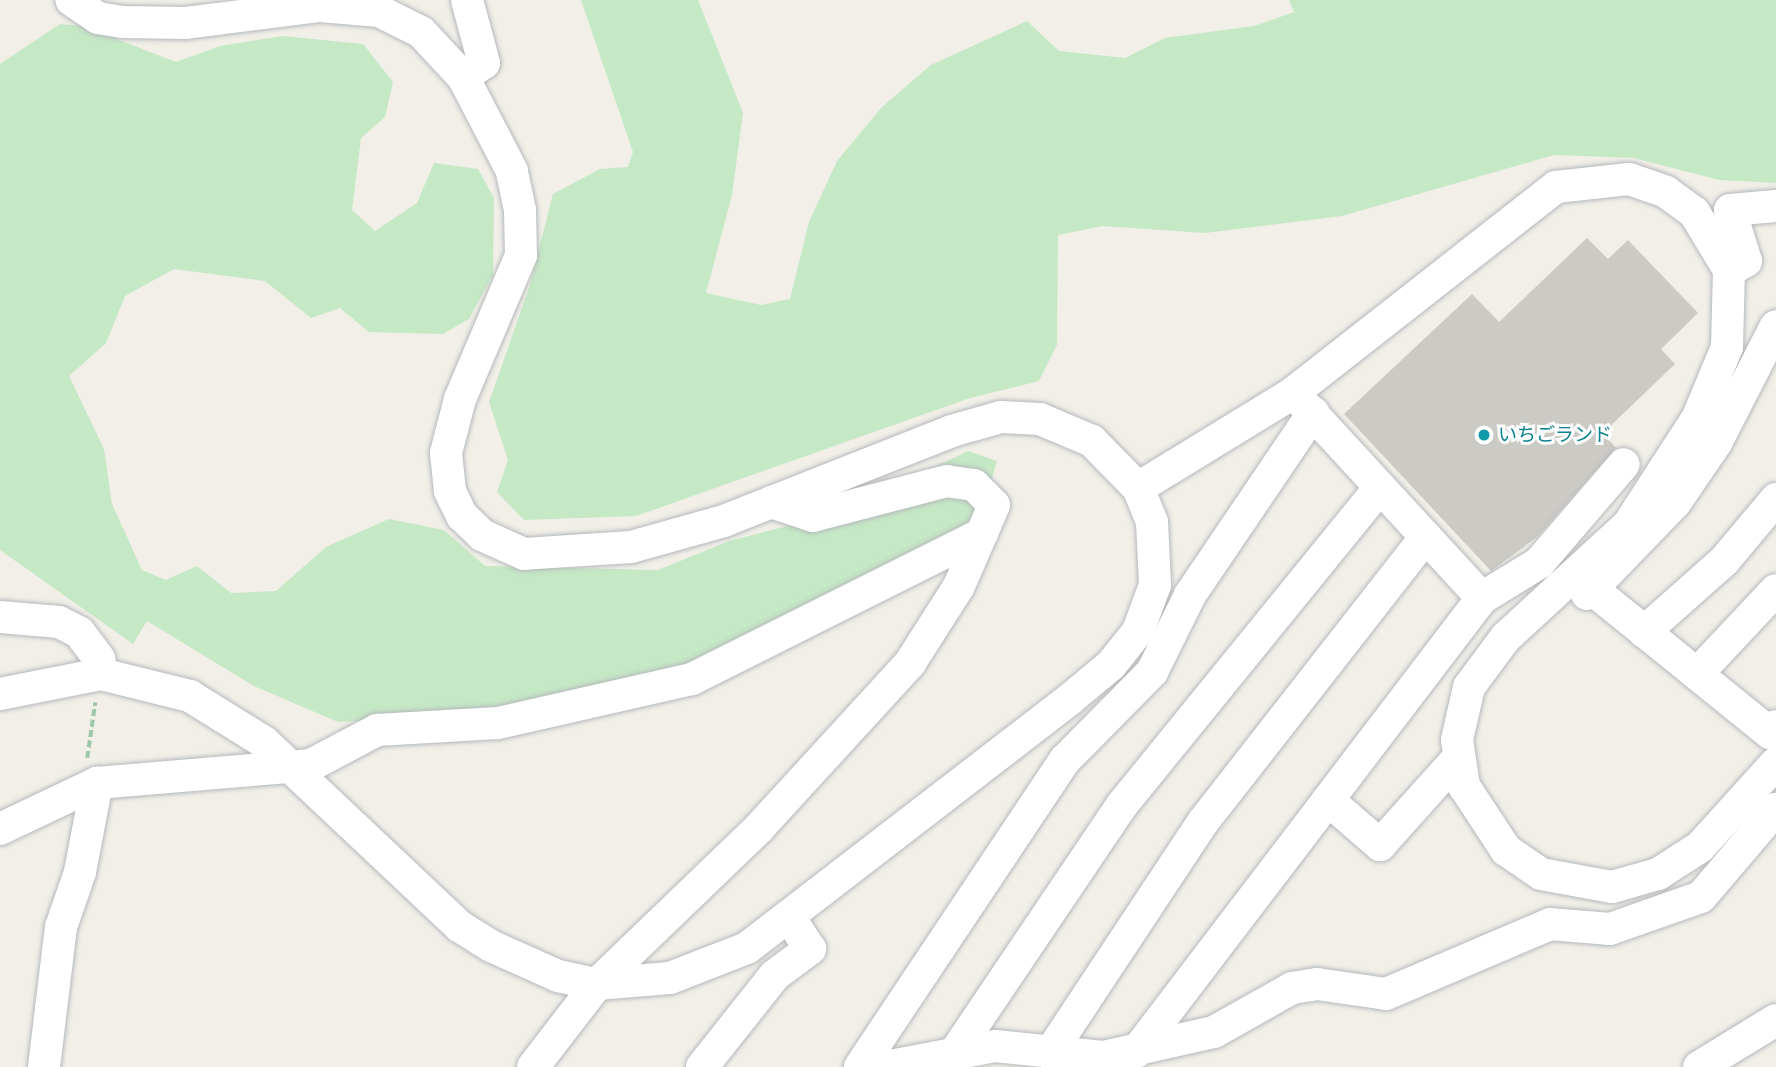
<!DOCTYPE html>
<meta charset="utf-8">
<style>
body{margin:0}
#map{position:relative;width:1776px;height:1067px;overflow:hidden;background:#f1efe8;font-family:"Work Sans","Noto Sans JP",sans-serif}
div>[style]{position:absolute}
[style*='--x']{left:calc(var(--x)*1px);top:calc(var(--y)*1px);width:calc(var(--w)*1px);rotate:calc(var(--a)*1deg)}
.green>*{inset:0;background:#c5e8c5}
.building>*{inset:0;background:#cccac5}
.path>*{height:3.5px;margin-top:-1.75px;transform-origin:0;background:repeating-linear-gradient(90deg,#9cc7a9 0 7px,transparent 0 10.5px)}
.roads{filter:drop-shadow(0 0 2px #b5b8bc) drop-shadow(0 0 2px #b5b8bc)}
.minor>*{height:32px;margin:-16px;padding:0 16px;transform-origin:16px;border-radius:16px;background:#fff}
.dots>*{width:19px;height:19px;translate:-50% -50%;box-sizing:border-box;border:4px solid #fff;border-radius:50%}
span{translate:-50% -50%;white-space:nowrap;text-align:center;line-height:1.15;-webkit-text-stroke:6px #fff;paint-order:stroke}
.culture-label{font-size:19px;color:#0d838f}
.left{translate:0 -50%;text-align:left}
</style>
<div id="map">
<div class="green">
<i style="clip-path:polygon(581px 0,698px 0,743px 113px,732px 195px,706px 293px,761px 305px,790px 299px,809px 222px,837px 161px,882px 107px,931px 65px,1027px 21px,1059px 51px,1125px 58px,1165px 38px,1254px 26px,1294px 12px,1289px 0,1776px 0,1776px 183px,1719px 180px,1634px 158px,1554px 155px,1342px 216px,1205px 233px,1103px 226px,1058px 235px,1057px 345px,1039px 381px,970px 398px,636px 516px,524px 520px,497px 492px,508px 460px,489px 402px,529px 288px,553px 194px,600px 169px,628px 167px,633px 152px)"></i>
<i style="clip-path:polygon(60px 24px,83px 26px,176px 62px,220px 46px,283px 36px,363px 44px,393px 82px,385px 117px,361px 138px,352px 210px,375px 231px,417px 203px,434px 163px,478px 169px,494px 198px,493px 275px,469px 319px,443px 334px,369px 332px,340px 308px,311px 318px,265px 281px,174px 269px,125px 296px,106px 343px,69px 376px,104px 449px,112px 504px,142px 570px,166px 580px,197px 566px,231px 593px,276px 591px,326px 547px,389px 519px,444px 530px,485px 566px,658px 570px,729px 541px,838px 513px,968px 451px,997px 461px,979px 524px,727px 660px,577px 708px,338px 722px,254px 686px,147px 621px,133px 644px,0 550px,0 64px)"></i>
</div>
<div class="building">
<i style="clip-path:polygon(1587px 238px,1608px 259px,1628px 240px,1698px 313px,1661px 349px,1675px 364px,1603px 433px,1616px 448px,1537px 537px,1491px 571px,1344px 414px,1472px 294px,1499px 322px)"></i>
</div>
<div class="path">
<i style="--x:87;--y:758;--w:56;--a:-81.7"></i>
</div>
<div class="roads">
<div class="minor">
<i style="--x:463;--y:77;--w:25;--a:-34"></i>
<i style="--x:484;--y:63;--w:65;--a:-105.1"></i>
<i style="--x:1734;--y:268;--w:14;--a:-30"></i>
<i style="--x:1746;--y:261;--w:53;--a:-107.4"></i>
<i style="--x:1730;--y:210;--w:46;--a:-5"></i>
<i style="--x:1299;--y:399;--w:270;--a:47.4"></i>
<i style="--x:1138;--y:488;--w:182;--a:-31.5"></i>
<i style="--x:1293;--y:393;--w:334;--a:-38.1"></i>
<i style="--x:1556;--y:187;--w:73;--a:-6.3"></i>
<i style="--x:1629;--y:179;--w:39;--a:19"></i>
<i style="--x:1666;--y:192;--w:34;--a:36"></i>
<i style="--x:1694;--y:212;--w:68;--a:58.9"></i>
<i style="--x:1729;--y:270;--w:77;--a:91.5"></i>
<i style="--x:1727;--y:347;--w:76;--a:112.5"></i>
<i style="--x:1698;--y:417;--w:129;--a:122.9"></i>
<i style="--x:1628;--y:525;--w:166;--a:137.4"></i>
<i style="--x:1506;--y:637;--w:62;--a:126.5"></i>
<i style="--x:1469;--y:687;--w:54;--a:102.8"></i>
<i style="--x:1457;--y:740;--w:47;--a:81.3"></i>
<i style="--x:1464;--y:786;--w:77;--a:56.7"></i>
<i style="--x:1506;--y:850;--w:42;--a:34.4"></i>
<i style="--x:1541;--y:874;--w:72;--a:10.4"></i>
<i style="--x:1612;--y:887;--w:48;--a:-15.8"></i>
<i style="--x:1658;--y:874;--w:50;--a:-32.7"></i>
<i style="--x:1700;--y:847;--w:113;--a:-47.9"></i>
<i style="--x:1592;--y:589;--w:229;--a:39"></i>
<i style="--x:1770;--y:733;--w:9;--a:-49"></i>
<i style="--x:1587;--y:594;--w:127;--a:-46"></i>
<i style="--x:1675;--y:503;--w:73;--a:-55.7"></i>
<i style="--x:1716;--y:443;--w:131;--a:-62.9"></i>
<i style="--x:0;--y:617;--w:59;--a:4.8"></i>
<i style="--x:59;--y:622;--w:22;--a:27"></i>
<i style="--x:79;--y:632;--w:34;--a:53"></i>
<i style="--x:99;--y:659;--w:15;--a:82"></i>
<i style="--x:1644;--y:632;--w:107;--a:-41.6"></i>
<i style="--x:1724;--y:561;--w:81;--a:-50"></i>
<i style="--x:1697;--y:674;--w:115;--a:-46.8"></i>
<i style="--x:0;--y:694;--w:103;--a:-11.2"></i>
<i style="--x:101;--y:674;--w:92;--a:13.9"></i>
<i style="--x:190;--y:696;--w:87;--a:31.9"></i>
<i style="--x:264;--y:742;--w:268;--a:43.3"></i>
<i style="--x:459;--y:926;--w:38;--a:32"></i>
<i style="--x:491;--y:946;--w:73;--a:24.1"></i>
<i style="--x:558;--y:976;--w:40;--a:12"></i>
<i style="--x:597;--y:984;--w:73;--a:-4.7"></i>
<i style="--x:670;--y:978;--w:83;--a:-21.3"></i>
<i style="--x:747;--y:948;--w:408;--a:-37.6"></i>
<i style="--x:1070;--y:699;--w:53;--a:-39.7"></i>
<i style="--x:1111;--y:665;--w:43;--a:-51.5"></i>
<i style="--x:1138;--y:631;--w:49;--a:-69.7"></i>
<i style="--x:1155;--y:585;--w:63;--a:-92.7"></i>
<i style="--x:1152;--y:522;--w:37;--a:-112"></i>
<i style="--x:1138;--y:488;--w:66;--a:-134.4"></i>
<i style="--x:1092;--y:441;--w:56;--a:-157.1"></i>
<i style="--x:1040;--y:419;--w:39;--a:-177"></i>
<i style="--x:1001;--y:417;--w:51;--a:164.1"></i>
<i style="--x:952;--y:431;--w:245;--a:158.5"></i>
<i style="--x:724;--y:521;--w:97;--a:164.4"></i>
<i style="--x:631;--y:547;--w:107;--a:176.3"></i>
<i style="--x:524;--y:554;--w:46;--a:-155.7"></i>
<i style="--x:482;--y:535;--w:28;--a:-136"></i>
<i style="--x:462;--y:516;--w:28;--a:-116"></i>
<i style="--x:450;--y:491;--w:38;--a:-96"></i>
<i style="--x:446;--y:453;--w:56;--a:-75.5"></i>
<i style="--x:460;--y:399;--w:156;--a:-67"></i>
<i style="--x:521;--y:255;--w:45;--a:-91.3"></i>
<i style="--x:520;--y:210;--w:40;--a:-102"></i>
<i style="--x:512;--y:171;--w:106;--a:-117.5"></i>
<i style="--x:463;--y:77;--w:62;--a:-133"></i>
<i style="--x:421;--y:32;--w:47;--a:-153.4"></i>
<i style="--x:379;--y:11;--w:59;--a:-175.2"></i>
<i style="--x:320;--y:6;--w:135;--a:172.8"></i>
<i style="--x:186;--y:23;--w:63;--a:-179.1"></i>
<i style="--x:123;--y:22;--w:25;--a:-171"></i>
<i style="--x:98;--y:18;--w:32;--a:-146"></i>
<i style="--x:1328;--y:800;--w:69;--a:40.9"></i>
<i style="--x:1380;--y:845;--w:118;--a:-48.1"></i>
<i style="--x:0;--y:829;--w:107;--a:-25.4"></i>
<i style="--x:97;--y:783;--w:215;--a:-4.8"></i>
<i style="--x:311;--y:765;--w:75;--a:-27.9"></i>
<i style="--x:377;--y:730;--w:121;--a:-3.3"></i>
<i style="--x:498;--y:723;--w:199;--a:-12.8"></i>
<i style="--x:692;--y:679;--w:324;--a:-26.6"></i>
<i style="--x:1052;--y:1050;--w:273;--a:-56.5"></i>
<i style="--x:1203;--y:822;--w:362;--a:-52"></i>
<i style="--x:1136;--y:1052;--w:571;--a:-52.69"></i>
<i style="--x:1482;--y:598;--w:67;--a:-31.6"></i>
<i style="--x:1539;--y:563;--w:130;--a:-49.4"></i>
<i style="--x:954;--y:1054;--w:300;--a:-56"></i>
<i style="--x:1122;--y:805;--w:409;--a:-50.9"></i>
<i style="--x:44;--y:1067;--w:141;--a:-83.1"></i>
<i style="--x:61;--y:927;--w:58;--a:-70.9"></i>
<i style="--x:80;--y:872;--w:91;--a:-79.2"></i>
<i style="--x:533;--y:1067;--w:105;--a:-52.4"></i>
<i style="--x:597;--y:984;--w:225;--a:-43.9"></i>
<i style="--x:759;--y:828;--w:224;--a:-47.5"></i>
<i style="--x:910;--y:663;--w:91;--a:-57.5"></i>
<i style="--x:959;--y:586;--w:88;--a:-66.6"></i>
<i style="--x:994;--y:505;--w:28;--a:-135"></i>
<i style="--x:974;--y:485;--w:27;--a:-172"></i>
<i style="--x:947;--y:481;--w:138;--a:165.4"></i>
<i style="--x:813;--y:516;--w:44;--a:-161.6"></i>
<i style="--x:702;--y:1067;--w:117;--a:-51.6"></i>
<i style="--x:775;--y:975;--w:44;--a:-36.6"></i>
<i style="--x:810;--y:949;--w:37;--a:-123"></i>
<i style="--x:860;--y:1067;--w:369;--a:-56.3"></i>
<i style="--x:1065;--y:760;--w:124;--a:-45.3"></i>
<i style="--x:1152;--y:672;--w:86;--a:-63.7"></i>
<i style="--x:1190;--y:595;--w:220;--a:-55.9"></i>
<i style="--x:885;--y:1067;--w:112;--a:-10.8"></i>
<i style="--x:995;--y:1046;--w:109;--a:5.8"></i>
<i style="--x:1103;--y:1057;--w:114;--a:-12.7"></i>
<i style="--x:1214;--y:1032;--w:90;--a:-29.4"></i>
<i style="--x:1292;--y:988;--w:25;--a:-9"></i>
<i style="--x:1317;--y:984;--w:70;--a:8.2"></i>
<i style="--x:1386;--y:994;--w:178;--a:-23.1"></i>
<i style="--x:1550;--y:924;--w:60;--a:4.8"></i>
<i style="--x:1610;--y:929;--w:96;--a:-19.4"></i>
<i style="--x:1701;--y:897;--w:116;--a:-49.6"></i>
<i style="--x:1699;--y:1067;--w:90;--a:-31.4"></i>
</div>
</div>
<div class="dots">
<i style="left:1484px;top:435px;background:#0f9aa8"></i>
</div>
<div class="culture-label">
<span class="left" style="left:1498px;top:435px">いちごランド</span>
</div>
</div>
